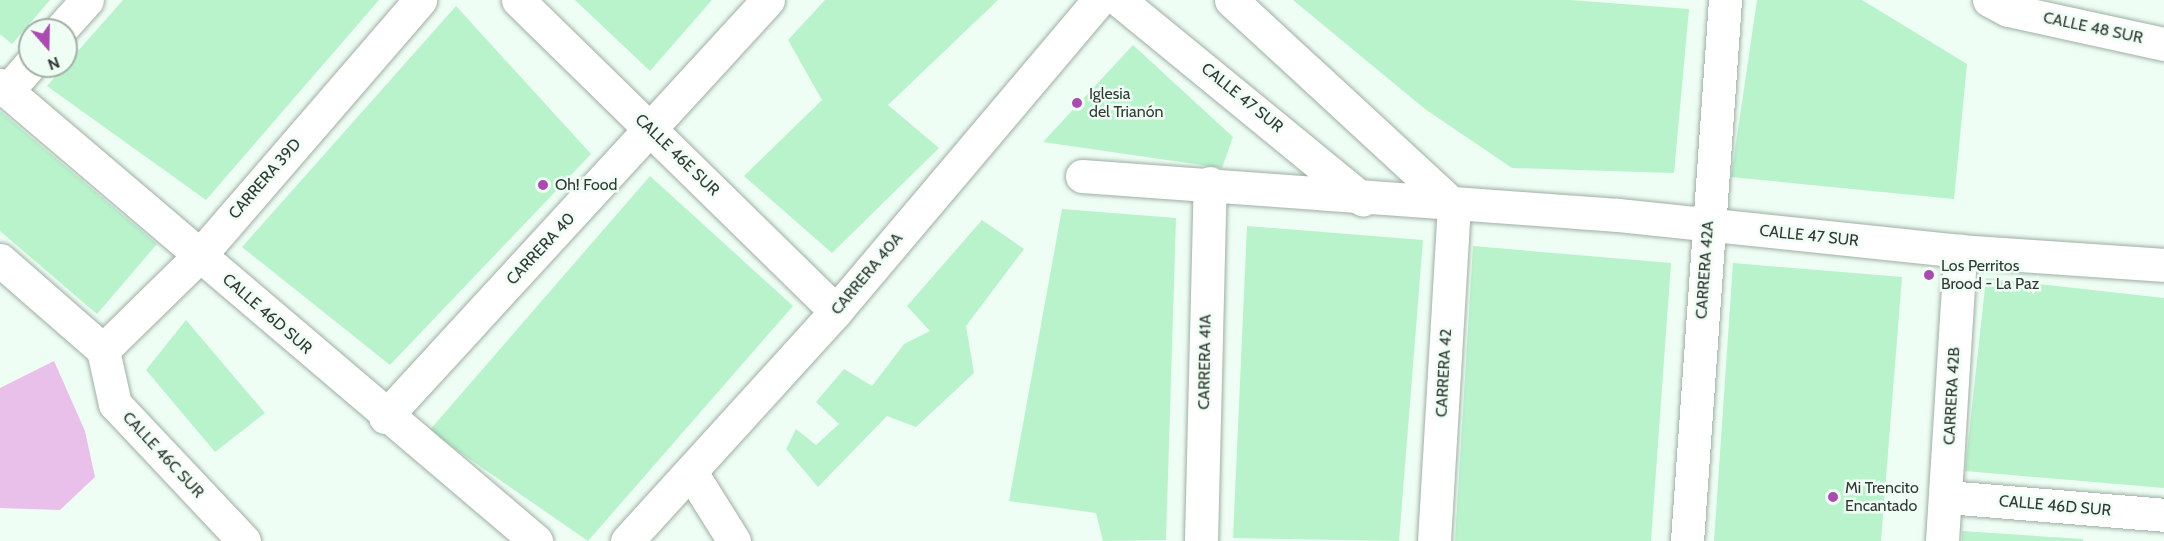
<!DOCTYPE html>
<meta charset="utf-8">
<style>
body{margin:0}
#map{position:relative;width:2164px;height:541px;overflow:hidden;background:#effef4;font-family:Cabin,sans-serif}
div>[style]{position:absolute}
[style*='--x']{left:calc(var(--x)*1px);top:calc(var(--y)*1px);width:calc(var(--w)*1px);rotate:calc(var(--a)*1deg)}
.green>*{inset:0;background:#e9c0e9}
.building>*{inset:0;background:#b8f3cc}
.roads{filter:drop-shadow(0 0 2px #9dafa3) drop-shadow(0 0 2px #9dafa3)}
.minor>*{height:33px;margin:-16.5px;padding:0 16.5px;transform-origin:16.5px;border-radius:16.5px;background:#fff}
.dots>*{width:16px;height:16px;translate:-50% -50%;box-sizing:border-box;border:3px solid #effef4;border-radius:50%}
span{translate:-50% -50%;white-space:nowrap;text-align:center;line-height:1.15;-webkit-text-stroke:5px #effef4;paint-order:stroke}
.street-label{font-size:16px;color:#323934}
.poi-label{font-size:16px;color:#323934}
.left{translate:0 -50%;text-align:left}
.north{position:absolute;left:18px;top:18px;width:60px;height:60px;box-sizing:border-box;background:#effef4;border:2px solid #a3afa7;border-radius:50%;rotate:160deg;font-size:16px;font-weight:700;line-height:24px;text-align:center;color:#323934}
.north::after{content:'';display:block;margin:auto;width:21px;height:27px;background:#ac4ab1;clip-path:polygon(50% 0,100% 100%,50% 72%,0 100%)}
</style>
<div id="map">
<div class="green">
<i style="clip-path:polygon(54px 361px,85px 431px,95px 477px,60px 510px,0 508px,0 388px)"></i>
</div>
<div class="building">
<i style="clip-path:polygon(0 0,50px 0,12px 44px,0 34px)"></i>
<i style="clip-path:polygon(123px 0,379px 0,206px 200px,47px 86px)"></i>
<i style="clip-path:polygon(575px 0,712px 0,650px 71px)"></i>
<i style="clip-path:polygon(825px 0,998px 0,888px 105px,939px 148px,832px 253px,744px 176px,822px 100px,788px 40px)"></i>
<i style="clip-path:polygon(1293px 0,1570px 0,1689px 9px,1674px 173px,1512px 168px,1425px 109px)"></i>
<i style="clip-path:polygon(1757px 0,1862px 0,1967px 64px,1954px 199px,1731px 177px)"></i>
<i style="clip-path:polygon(456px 6px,591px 154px,390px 365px,242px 247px)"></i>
<i style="clip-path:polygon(1133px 45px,1233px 137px,1222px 168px,1043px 142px)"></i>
<i style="clip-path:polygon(0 111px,157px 244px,97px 314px,0 231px)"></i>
<i style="clip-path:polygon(650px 176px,793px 306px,588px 541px,429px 431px)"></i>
<i style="clip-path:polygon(1062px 209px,1176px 218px,1166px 540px,1103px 541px,1096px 513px,1009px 501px)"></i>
<i style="clip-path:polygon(982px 220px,1024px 249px,966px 326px,974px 373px,916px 427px,887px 416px,818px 487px,786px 449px,796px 429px,816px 445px,839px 424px,816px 402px,844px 369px,872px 386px,904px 344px,930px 331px,907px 306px)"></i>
<i style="clip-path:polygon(1247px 226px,1423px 240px,1399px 541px,1233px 538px)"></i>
<i style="clip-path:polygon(1473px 246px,1671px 263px,1651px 541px,1455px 541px)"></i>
<i style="clip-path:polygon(1733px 263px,1902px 277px,1881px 541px,1714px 541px)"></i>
<i style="clip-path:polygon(1986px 278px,2164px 298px,2164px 488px,1965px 471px)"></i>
<i style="clip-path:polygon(186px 320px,265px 413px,215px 452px,146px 370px)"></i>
<i style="clip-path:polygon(1962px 531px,2083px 539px,2083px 541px,1962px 541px)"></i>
</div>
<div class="roads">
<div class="minor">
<i style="--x:518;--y:0;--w:445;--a:44.4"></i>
<i style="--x:1119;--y:0;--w:315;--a:39.3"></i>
<i style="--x:1231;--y:0;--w:304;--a:42.7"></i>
<i style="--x:1989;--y:0;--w:21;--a:28"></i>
<i style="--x:2008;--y:10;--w:160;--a:12.3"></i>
<i style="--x:60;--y:30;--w:40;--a:-48"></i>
<i style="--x:0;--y:85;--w:704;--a:40.39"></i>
<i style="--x:7;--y:91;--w:35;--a:-49"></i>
<i style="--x:1082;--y:176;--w:537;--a:4.16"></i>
<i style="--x:1618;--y:215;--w:344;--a:6"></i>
<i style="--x:1960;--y:251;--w:204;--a:3.9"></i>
<i style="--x:0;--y:260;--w:137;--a:41.1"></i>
<i style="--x:103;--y:350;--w:55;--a:77.5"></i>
<i style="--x:115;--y:404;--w:188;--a:46.7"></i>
<i style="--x:103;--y:350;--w:136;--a:-44.4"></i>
<i style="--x:200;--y:255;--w:337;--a:-49.2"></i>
<i style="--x:385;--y:417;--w:566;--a:-47.43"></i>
<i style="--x:692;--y:474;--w:79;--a:57.9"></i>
<i style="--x:1947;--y:497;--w:218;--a:4.7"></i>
<i style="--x:627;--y:541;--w:311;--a:-47.7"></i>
<i style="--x:836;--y:311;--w:407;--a:-49.8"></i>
<i style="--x:1201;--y:541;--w:358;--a:-88.6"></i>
<i style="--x:1434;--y:541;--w:336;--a:-86.6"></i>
<i style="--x:1687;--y:541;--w:542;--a:-85.98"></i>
<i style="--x:1942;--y:541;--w:291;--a:-86.4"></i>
</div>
</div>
<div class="dots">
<i style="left:1077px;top:103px;background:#ac4ab1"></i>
<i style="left:543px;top:185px;background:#ac4ab1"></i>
<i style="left:1929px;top:275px;background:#ac4ab1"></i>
<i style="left:1833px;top:497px;background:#ac4ab1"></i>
</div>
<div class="street-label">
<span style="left:2093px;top:28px;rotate:12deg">CALLE 48 SUR</span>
<span style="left:1242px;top:98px;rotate:39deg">CALLE 47 SUR</span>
<span style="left:677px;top:155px;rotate:44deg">CALLE 46E SUR</span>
<span style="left:265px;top:179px;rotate:-49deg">CARRERA 39D</span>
<span style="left:1809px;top:236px;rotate:6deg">CALLE 47 SUR</span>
<span style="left:541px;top:249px;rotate:-47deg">CARRERA 40</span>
<span style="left:1705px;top:270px;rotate:-86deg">CARRERA 42A</span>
<span style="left:867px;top:274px;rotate:-50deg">CARRERA 40A</span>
<span style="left:267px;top:314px;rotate:41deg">CALLE 46D SUR</span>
<span style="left:1205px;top:362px;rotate:-89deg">CARRERA 41A</span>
<span style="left:1444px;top:373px;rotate:-87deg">CARRERA 42</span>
<span style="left:1952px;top:396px;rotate:-87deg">CARRERA 42B</span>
<span style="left:163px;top:455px;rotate:47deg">CALLE 46C SUR</span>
<span style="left:2055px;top:506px;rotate:5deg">CALLE 46D SUR</span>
</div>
<div class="poi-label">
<span class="left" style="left:1089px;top:103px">Iglesia<br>del Trianón</span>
<span class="left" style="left:555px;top:185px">Oh! Food</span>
<span class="left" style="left:1941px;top:275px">Los Perritos<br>Brood - La Paz</span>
<span class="left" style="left:1845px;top:497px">Mi Trencito<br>Encantado</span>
</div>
<div class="north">N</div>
</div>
